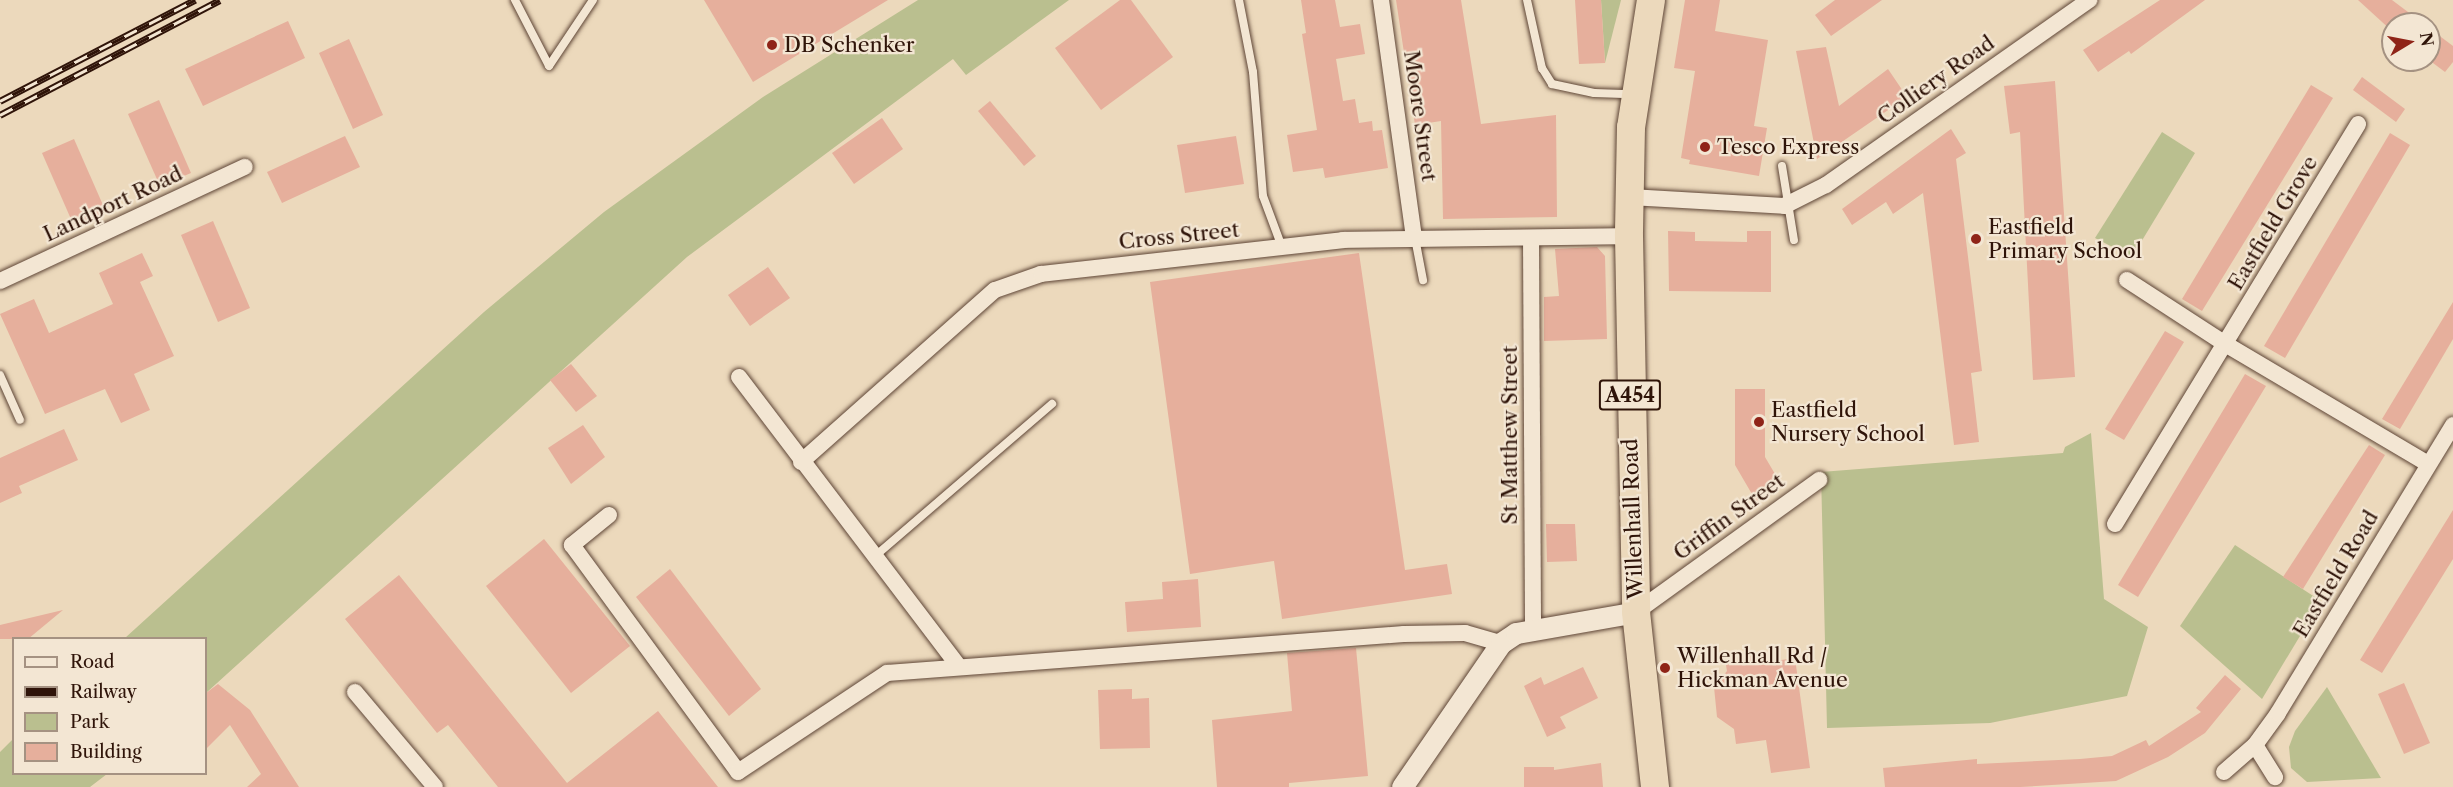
<!DOCTYPE html>
<style>
body{margin:0}
#map{position:relative;width:2453px;height:787px;overflow:hidden;background:#ecd9bc;font-family:"Libre Caslon Text",serif}
div>[style]{position:absolute}
[style*='--x']{left:calc(var(--x)*1px);top:calc(var(--y)*1px);width:calc(var(--w)*1px);rotate:calc(var(--a)*1deg)}
.green>*{inset:0;background:#babf8f}
.building>*{inset:0;background:#e6af9c}
.roads{filter:drop-shadow(0 0 2px #5e4536) drop-shadow(0 0 2px #5e4536)}
.service>*{height:8px;margin:-4px;padding:0 4px;transform-origin:4px;border-radius:4px;background:#f3e6d3}
.minor>*{height:16px;margin:-8px;padding:0 8px;transform-origin:8px;border-radius:8px;background:#f3e6d3}
.tertiary>*{height:21px;margin:-10.5px;padding:0 10.5px;transform-origin:10.5px;border-radius:10.5px;background:#f3e6d3}
.trunk>*{height:28px;margin:-14px;padding:0 14px;transform-origin:14px;border-radius:14px;background:#ecd9bc}
.rail>*{height:7px;margin-top:-3.5px;transform-origin:0;background:repeating-linear-gradient(90deg,#f3e6d3 0 14px,#2f1409 0 28px);box-sizing:border-box;border-block:2px solid #2f1409}
.dots>*{width:16px;height:16px;translate:-50% -50%;box-sizing:border-box;border:3px solid #f3e6d3;border-radius:50%}
span{translate:-50% -50%;white-space:nowrap;text-align:center;line-height:1.15;-webkit-text-stroke:4.5px #f3e6d3;paint-order:stroke}
.shield-label span{padding:2px 4px;background:#f3e6d3;border:2px solid;border-radius:4px;-webkit-text-stroke-width:0}
.shield-label{font-size:20px;color:#2f1409;font-weight:700}
.poi-label{font-size:21px;color:#2f1409}
.left{translate:0 -50%;text-align:left}
.street-label{font-size:21px;color:#2f1409}
.legend{position:absolute;left:12px;top:637px;width:195px;height:138px;box-sizing:border-box;background:#f3e6d3;border:2px solid #a59282;margin:0;padding:8px 10px;list-style:none;font-size:18px;color:#2f1409}
.legend li{display:flex;align-items:center;gap:12px;height:30px}
.legend b{width:30px;border:2px solid #a59282}
.north{position:absolute;left:2381px;top:12px;width:60px;height:60px;box-sizing:border-box;background:#f3e6d3;border:2px solid #a59282;border-radius:50%;rotate:80deg;font-size:16px;font-weight:700;line-height:24px;text-align:center;color:#2f1409}
.north::after{content:'';display:block;margin:auto;width:21px;height:27px;background:#8f2418;clip-path:polygon(50% 0,100% 100%,50% 72%,0 100%)}
</style>
<div id="map">
<div class="green">
<i style="clip-path:polygon(918px 0,1069px 0,966px 75px,953px 59px,687px 257px,206px 693px,206px 638px,125px 638px,484px 312px,604px 212px,763px 97px)"></i>
<i style="clip-path:polygon(1601px 0,1621px 0,1605px 63px)"></i>
<i style="clip-path:polygon(2162px 132px,2195px 153px,2132px 257px,2095px 238px)"></i>
<i style="clip-path:polygon(2091px 433px,2104px 599px,2148px 627px,2127px 696px,1990px 723px,1827px 728px,1821px 472px,2063px 453px,2065px 447px)"></i>
<i style="clip-path:polygon(2235px 545px,2321px 601px,2262px 699px,2180px 626px)"></i>
<i style="clip-path:polygon(2327px 687px,2381px 778px,2307px 782px,2291px 768px,2289px 747px,2295px 731px)"></i>
<i style="clip-path:polygon(13px 739px,14px 774px,107px 774px,90px 787px,0 787px,0 752px)"></i>
</div>
<div class="building">
<i style="clip-path:polygon(704px 0,888px 0,753px 82px)"></i>
<i style="clip-path:polygon(1120px 0,1131px 0,1173px 57px,1101px 110px,1055px 48px)"></i>
<i style="clip-path:polygon(1301px 0,1335px 0,1340px 27px,1360px 24px,1365px 54px,1336px 59px,1343px 101px,1355px 99px,1359px 123px,1372px 121px,1373px 131px,1382px 130px,1388px 168px,1325px 178px,1323px 168px,1293px 172px,1287px 135px,1317px 130px,1302px 34px,1306px 33px)"></i>
<i style="clip-path:polygon(1396px 0,1461px 0,1481px 124px,1556px 115px,1557px 217px,1443px 219px,1441px 121px,1415px 125px)"></i>
<i style="clip-path:polygon(1575px 0,1601px 0,1605px 63px,1579px 64px)"></i>
<i style="clip-path:polygon(1685px 0,1720px 0,1715px 31px,1768px 40px,1754px 126px,1767px 128px,1759px 176px,1689px 164px,1690px 160px,1681px 158px,1695px 71px,1674px 68px)"></i>
<i style="clip-path:polygon(1835px 0,1882px 0,1831px 36px,1815px 15px)"></i>
<i style="clip-path:polygon(2160px 0,2205px 0,2131px 54px,2129px 51px,2098px 72px,2083px 50px)"></i>
<i style="clip-path:polygon(2358px 0,2392px 0,2424px 24px,2393px 24px,2393px 32px)"></i>
<i style="clip-path:polygon(288px 21px,305px 58px,203px 106px,185px 69px)"></i>
<i style="clip-path:polygon(2429px 28px,2453px 46px,2453px 62px,2445px 72px,2429px 60px)"></i>
<i style="clip-path:polygon(349px 39px,383px 115px,353px 129px,319px 53px)"></i>
<i style="clip-path:polygon(1826px 47px,1839px 106px,1888px 69px,1907px 97px,1817px 159px,1796px 51px)"></i>
<i style="clip-path:polygon(2362px 77px,2405px 109px,2396px 122px,2353px 90px)"></i>
<i style="clip-path:polygon(2055px 81px,2075px 377px,2033px 380px,2020px 132px,2010px 134px,2004px 86px)"></i>
<i style="clip-path:polygon(2311px 85px,2333px 98px,2202px 311px,2182px 299px)"></i>
<i style="clip-path:polygon(159px 100px,191px 173px,160px 186px,128px 114px)"></i>
<i style="clip-path:polygon(990px 101px,1036px 156px,1024px 166px,978px 111px)"></i>
<i style="clip-path:polygon(882px 118px,903px 149px,854px 184px,832px 153px)"></i>
<i style="clip-path:polygon(1951px 129px,1966px 153px,1956px 159px,1982px 371px,1971px 373px,1979px 442px,1954px 445px,1923px 193px,1893px 214px,1886px 202px,1852px 225px,1842px 209px)"></i>
<i style="clip-path:polygon(2390px 133px,2410px 145px,2285px 358px,2264px 346px)"></i>
<i style="clip-path:polygon(345px 136px,360px 167px,282px 203px,267px 172px)"></i>
<i style="clip-path:polygon(1236px 136px,1244px 184px,1185px 193px,1177px 145px)"></i>
<i style="clip-path:polygon(74px 139px,106px 212px,74px 226px,42px 153px)"></i>
<i style="clip-path:polygon(213px 221px,250px 308px,218px 322px,181px 235px)"></i>
<i style="clip-path:polygon(1668px 231px,1695px 232px,1695px 241px,1747px 242px,1747px 231px,1771px 231px,1771px 292px,1669px 291px)"></i>
<i style="clip-path:polygon(1597px 247px,1605px 256px,1607px 339px,1544px 341px,1544px 297px,1559px 296px,1555px 249px)"></i>
<i style="clip-path:polygon(142px 253px,153px 276px,140px 282px,174px 356px,134px 374px,150px 410px,121px 423px,105px 389px,45px 414px,0 314px,34px 299px,49px 333px,113px 304px,99px 273px)"></i>
<i style="clip-path:polygon(1359px 253px,1405px 570px,1447px 564px,1452px 594px,1282px 619px,1274px 561px,1190px 574px,1150px 282px)"></i>
<i style="clip-path:polygon(768px 267px,790px 298px,750px 326px,728px 295px)"></i>
<i style="clip-path:polygon(2453px 302px,2453px 339px,2400px 429px,2382px 419px)"></i>
<i style="clip-path:polygon(2165px 331px,2184px 342px,2124px 440px,2105px 429px)"></i>
<i style="clip-path:polygon(571px 364px,597px 396px,576px 412px,550px 380px)"></i>
<i style="clip-path:polygon(2245px 374px,2266px 386px,2138px 597px,2118px 585px)"></i>
<i style="clip-path:polygon(1735px 389px,1765px 389px,1765px 457px,1782px 486px,1756px 501px,1735px 465px)"></i>
<i style="clip-path:polygon(583px 425px,605px 457px,571px 484px,548px 448px)"></i>
<i style="clip-path:polygon(64px 429px,78px 460px,19px 486px,22px 493px,0 503px,0 458px)"></i>
<i style="clip-path:polygon(2369px 445px,2385px 455px,2303px 589px,2283px 577px)"></i>
<i style="clip-path:polygon(2453px 510px,2453px 559px,2382px 673px,2360px 660px)"></i>
<i style="clip-path:polygon(1546px 524px,1575px 524px,1577px 561px,1547px 562px)"></i>
<i style="clip-path:polygon(544px 539px,630px 646px,571px 693px,486px 586px)"></i>
<i style="clip-path:polygon(670px 569px,761px 689px,729px 716px,636px 597px)"></i>
<i style="clip-path:polygon(399px 575px,567px 783px,658px 711px,718px 787px,498px 787px,448px 725px,437px 733px,345px 619px)"></i>
<i style="clip-path:polygon(1198px 579px,1201px 627px,1127px 632px,1125px 602px,1163px 599px,1162px 582px)"></i>
<i style="clip-path:polygon(63px 610px,28px 639px,0 639px,0 625px)"></i>
<i style="clip-path:polygon(1356px 648px,1368px 776px,1289px 783px,1289px 787px,1217px 787px,1212px 720px,1292px 711px,1287px 653px)"></i>
<i style="clip-path:polygon(1761px 654px,1762px 663px,1795px 658px,1810px 768px,1771px 773px,1766px 740px,1736px 744px,1734px 729px,1717px 717px,1714px 687px,1727px 671px,1725px 659px)"></i>
<i style="clip-path:polygon(1583px 667px,1598px 698px,1560px 717px,1566px 728px,1547px 737px,1524px 686px,1541px 677px,1544px 685px)"></i>
<i style="clip-path:polygon(2225px 675px,2241px 689px,2205px 733px,2168px 757px,2116px 781px,2020px 787px,1885px 787px,1883px 768px,1977px 759px,1977px 764px,2080px 759px,2112px 756px,2146px 740px,2149px 746px,2201px 712px,2196px 708px)"></i>
<i style="clip-path:polygon(2404px 683px,2430px 743px,2404px 754px,2378px 694px)"></i>
<i style="clip-path:polygon(218px 684px,250px 710px,299px 787px,247px 787px,261px 774px,230px 725px,206px 749px,206px 693px)"></i>
<i style="clip-path:polygon(1132px 689px,1132px 699px,1149px 698px,1150px 748px,1100px 749px,1098px 690px)"></i>
<i style="clip-path:polygon(1601px 763px,1603px 787px,1524px 787px,1524px 767px,1554px 767px,1554px 770px)"></i>
</div>
<div class="roads">
<div class="service">
<i style="--x:515;--y:0;--w:74;--a:62.7"></i>
<i style="--x:549;--y:66;--w:79;--a:-56.3"></i>
<i style="--x:1239;--y:0;--w:73;--a:79"></i>
<i style="--x:1253;--y:72;--w:124;--a:85.4"></i>
<i style="--x:1263;--y:196;--w:54;--a:69.6"></i>
<i style="--x:1527;--y:0;--w:70;--a:77.6"></i>
<i style="--x:1542;--y:68;--w:19;--a:58"></i>
<i style="--x:1552;--y:84;--w:43;--a:12.1"></i>
<i style="--x:1594;--y:93;--w:37;--a:2"></i>
<i style="--x:1782;--y:166;--w:75;--a:80.8"></i>
<i style="--x:1415;--y:238;--w:43;--a:79.2"></i>
<i style="--x:0;--y:375;--w:49;--a:66"></i>
<i style="--x:874;--y:557;--w:235;--a:-40.7"></i>
</div>
<div class="minor">
<i style="--x:1381;--y:0;--w:240;--a:82.1"></i>
<i style="--x:1630;--y:197;--w:154;--a:3.3"></i>
<i style="--x:1784;--y:206;--w:47;--a:-26.6"></i>
<i style="--x:1826;--y:185;--w:322;--a:-35.1"></i>
<i style="--x:1531;--y:238;--w:394;--a:89.7"></i>
<i style="--x:2127;--y:280;--w:119;--a:33"></i>
<i style="--x:2227;--y:345;--w:234;--a:30.6"></i>
<i style="--x:0;--y:281;--w:270;--a:-25"></i>
<i style="--x:739;--y:377;--w:364;--a:52.8"></i>
<i style="--x:801;--y:462;--w:259;--a:-41.6"></i>
<i style="--x:995;--y:290;--w:49;--a:-19.2"></i>
<i style="--x:1041;--y:274;--w:304;--a:-6.4"></i>
<i style="--x:1343;--y:240;--w:286;--a:-0.8"></i>
<i style="--x:609;--y:515;--w:48;--a:141"></i>
<i style="--x:572;--y:545;--w:281;--a:53.8"></i>
<i style="--x:738;--y:772;--w:179;--a:-33.6"></i>
<i style="--x:887;--y:673;--w:518;--a:-4.31"></i>
<i style="--x:1404;--y:634;--w:61;--a:-0.9"></i>
<i style="--x:1465;--y:633;--w:37;--a:16"></i>
<i style="--x:2115;--y:524;--w:468;--a:-58.7"></i>
<i style="--x:1636;--y:612;--w:226;--a:-35.8"></i>
<i style="--x:355;--y:692;--w:124;--a:49.9"></i>
<i style="--x:2255;--y:745;--w:38;--a:58"></i>
<i style="--x:2224;--y:772;--w:41;--a:-41.1"></i>
<i style="--x:2255;--y:745;--w:39;--a:-54"></i>
<i style="--x:2278;--y:713;--w:337;--a:-58.7"></i>
</div>
<div class="tertiary">
<i style="--x:1402;--y:787;--w:175;--a:-55.5"></i>
<i style="--x:1501;--y:643;--w:18;--a:-34"></i>
<i style="--x:1516;--y:633;--w:122;--a:-9.9"></i>
</div>
<div class="trunk">
<i style="--x:1651;--y:0;--w:129;--a:98.9"></i>
<i style="--x:1631;--y:127;--w:109;--a:91.1"></i>
<i style="--x:1629;--y:236;--w:376;--a:88.9"></i>
<i style="--x:1636;--y:612;--w:176;--a:83.8"></i>
</div>
</div>
<div class="rail">
<i style="--x:0;--y:101;--w:220;--a:-27.4"></i>
<i style="--x:0;--y:115;--w:248;--a:-27.6"></i>
</div>
<div class="dots">
<i style="left:772px;top:45px;background:#8f2418"></i>
<i style="left:1705px;top:147px;background:#8f2418"></i>
<i style="left:1976px;top:239px;background:#8f2418"></i>
<i style="left:1759px;top:422px;background:#8f2418"></i>
<i style="left:1665px;top:668px;background:#8f2418"></i>
</div>
<div class="shield-label">
<span style="left:1630px;top:395px">A454</span>
</div>
<div class="poi-label">
<span class="left" style="left:784px;top:45px">DB Schenker</span>
<span class="left" style="left:1717px;top:147px">Tesco Express</span>
<span class="left" style="left:1988px;top:239px">Eastfield<br>Primary School</span>
<span class="left" style="left:1771px;top:422px">Eastfield<br>Nursery School</span>
<span class="left" style="left:1677px;top:668px">Willenhall Rd /<br>Hickman Avenue</span>
</div>
<div class="street-label">
<span style="left:1936px;top:80px;rotate:-35deg">Colliery Road</span>
<span style="left:1420px;top:116px;rotate:82deg">Moore Street</span>
<span style="left:113px;top:204px;rotate:-25deg">Landport Road</span>
<span style="left:2273px;top:223px;rotate:-59deg">Eastfield Grove</span>
<span style="left:1179px;top:236px;rotate:-6deg">Cross Street</span>
<span style="left:1510px;top:435px;rotate:-90deg">St Matthew Street</span>
<span style="left:1729px;top:517px;rotate:-36deg">Griffin Street</span>
<span style="left:1633px;top:519px;rotate:-92deg">Willenhall Road</span>
<span style="left:2336px;top:574px;rotate:-59deg">Eastfield Road</span>
</div>
<ul class="legend">
<li><b style="height:8px;background:#f3e6d3"></b>Road</li>
<li><b style="height:8px;background:#2f1409"></b>Railway</li>
<li><b style="height:16px;background:#babf8f"></b>Park</li>
<li><b style="height:16px;background:#e6af9c"></b>Building</li>
</ul>
<div class="north">N</div>
</div>
